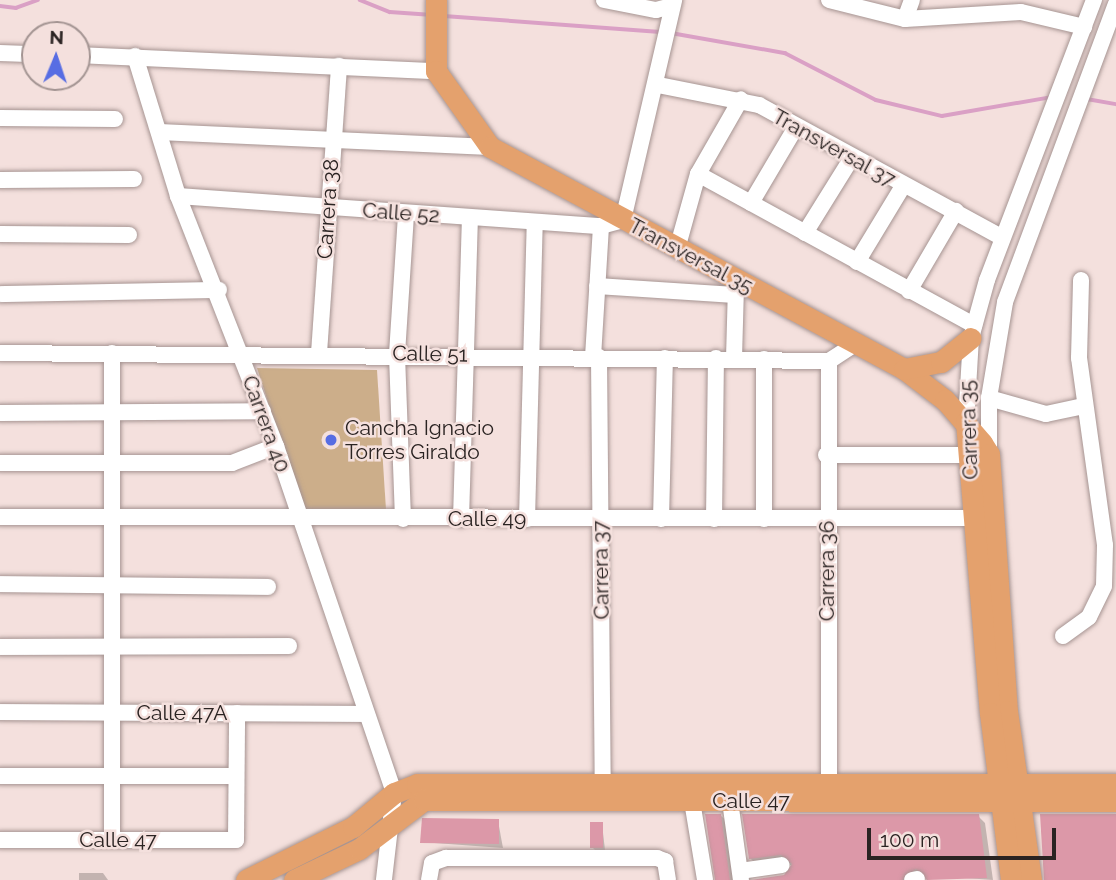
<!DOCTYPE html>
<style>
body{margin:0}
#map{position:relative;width:1116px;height:880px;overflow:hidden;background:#f4e0dd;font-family:Raleway,sans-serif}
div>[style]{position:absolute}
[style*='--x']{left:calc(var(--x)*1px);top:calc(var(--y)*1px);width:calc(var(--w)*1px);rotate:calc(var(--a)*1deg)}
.green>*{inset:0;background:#ccae8a}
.shadow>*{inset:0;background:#0003}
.stream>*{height:3.5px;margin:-1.75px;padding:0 1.75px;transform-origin:1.75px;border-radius:1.75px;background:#daa0c5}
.building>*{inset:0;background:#dc98a8}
.roads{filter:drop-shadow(0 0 2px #a69492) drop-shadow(0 0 2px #a69492)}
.minor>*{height:16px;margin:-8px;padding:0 8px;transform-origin:8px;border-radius:8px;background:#fff}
.major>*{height:21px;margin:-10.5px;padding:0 10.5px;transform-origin:10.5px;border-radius:10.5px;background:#e4a16d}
.dots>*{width:19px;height:19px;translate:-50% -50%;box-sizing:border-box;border:4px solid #f4e0dd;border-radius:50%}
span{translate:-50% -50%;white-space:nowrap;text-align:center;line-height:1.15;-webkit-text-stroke:5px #f4e0dd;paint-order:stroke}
.street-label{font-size:21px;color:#2a2322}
.poi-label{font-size:21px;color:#2a2322}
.left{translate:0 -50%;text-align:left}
.north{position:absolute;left:21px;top:21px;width:70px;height:70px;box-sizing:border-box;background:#f4e0dd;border:2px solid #a39492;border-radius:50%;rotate:2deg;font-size:19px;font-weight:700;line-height:28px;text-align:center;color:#2a2322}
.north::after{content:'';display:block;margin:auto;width:24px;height:32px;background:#576de3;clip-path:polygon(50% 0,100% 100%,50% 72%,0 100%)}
.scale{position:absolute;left:867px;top:828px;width:189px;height:32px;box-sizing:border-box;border:4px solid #2a2322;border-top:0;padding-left:9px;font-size:21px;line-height:24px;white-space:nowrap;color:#2a2322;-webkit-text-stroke:5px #f4e0dd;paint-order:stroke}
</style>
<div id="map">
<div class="green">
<i style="clip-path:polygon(257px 368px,377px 370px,386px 510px,303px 510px)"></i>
</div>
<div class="shadow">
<i style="clip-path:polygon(720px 815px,728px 822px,736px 880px,717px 880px)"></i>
<i style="clip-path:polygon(978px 816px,985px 823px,993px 880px,923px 875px,914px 880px,761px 880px,789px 875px,794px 865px,757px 865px,750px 858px)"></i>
<i style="clip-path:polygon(498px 821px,503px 848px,421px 842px)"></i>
<i style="clip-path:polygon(602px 824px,605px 850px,595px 850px,592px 847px)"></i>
<i style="clip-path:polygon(79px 873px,103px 873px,108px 880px,79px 880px)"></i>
</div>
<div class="stream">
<i style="--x:360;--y:0;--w:32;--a:22"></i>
<i style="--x:390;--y:12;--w:39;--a:4"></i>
<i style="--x:0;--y:6;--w:16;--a:7"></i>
<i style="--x:16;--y:8;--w:23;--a:-20"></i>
<i style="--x:444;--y:16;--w:220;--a:4.2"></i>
<i style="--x:671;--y:33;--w:116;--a:10"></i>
<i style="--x:785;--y:53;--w:102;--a:27.3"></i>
<i style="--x:876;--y:100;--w:68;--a:13.6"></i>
<i style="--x:942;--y:116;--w:112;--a:-9.8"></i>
<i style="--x:1087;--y:99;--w:29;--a:10"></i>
</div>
<div class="building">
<i style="clip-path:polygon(705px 814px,721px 814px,730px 880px,715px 880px)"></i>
<i style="clip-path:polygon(742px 814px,979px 814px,987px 878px,927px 880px,916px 869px,902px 880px,751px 880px,784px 875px,792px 864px,781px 855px,749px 859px)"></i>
<i style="clip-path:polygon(1040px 814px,1116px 814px,1116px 880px,1044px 880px)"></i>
<i style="clip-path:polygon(422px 818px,499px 819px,499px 844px,420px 843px)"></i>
<i style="clip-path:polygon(590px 822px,603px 822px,603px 848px,590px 848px)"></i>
</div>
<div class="roads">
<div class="minor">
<i style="--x:604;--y:0;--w:53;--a:10.9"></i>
<i style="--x:656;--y:10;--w:16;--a:-14"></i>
<i style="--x:829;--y:0;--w:78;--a:14"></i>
<i style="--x:905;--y:19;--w:116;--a:-3.5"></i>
<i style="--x:1021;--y:12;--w:65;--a:13.4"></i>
<i style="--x:905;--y:19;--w:20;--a:-70"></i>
<i style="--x:0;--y:53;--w:35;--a:2"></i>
<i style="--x:77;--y:55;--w:359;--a:2.6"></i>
<i style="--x:135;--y:56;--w:146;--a:72.9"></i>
<i style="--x:178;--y:196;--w:269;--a:68.6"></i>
<i style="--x:276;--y:446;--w:367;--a:71.2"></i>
<i style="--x:394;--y:793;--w:88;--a:96.6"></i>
<i style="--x:658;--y:85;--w:103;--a:11.2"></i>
<i style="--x:759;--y:105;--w:276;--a:28.6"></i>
<i style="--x:0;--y:118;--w:115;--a:0.5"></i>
<i style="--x:159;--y:132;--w:331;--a:2.6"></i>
<i style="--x:698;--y:174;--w:315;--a:28.7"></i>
<i style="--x:0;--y:180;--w:134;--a:-0.4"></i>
<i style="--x:178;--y:196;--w:424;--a:4.1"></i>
<i style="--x:601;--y:226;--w:23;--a:-15"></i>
<i style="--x:623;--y:220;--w:226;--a:-76.9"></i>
<i style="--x:751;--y:203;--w:88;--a:-59.4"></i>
<i style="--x:805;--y:233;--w:87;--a:-58.1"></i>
<i style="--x:0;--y:234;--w:129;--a:0.4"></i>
<i style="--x:677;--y:249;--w:78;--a:-74.4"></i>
<i style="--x:698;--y:174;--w:86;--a:-60.2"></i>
<i style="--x:857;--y:262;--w:89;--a:-58.8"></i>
<i style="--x:597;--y:286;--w:138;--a:3.7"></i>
<i style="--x:909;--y:291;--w:93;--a:-59.6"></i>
<i style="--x:1;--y:294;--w:218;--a:-1.1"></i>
<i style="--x:0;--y:353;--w:829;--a:0.55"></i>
<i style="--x:829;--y:361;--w:30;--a:-33"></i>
<i style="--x:319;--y:353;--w:288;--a:-86"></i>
<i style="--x:593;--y:357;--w:131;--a:-86.5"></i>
<i style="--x:599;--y:357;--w:426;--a:89.5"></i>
<i style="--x:734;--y:358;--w:71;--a:-88.4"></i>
<i style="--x:764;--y:359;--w:160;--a:90"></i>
<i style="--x:829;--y:361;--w:421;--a:90"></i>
<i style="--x:989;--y:398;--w:59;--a:15.7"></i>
<i style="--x:1046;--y:414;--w:39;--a:-12"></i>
<i style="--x:0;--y:413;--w:263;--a:-0.4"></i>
<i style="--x:966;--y:422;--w:84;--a:-86.6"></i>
<i style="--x:971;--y:338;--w:60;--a:-74.6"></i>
<i style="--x:987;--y:280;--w:300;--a:-69.1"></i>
<i style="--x:989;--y:454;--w:56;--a:-90"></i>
<i style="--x:989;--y:398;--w:97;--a:-80.5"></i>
<i style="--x:1005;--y:302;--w:318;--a:-69.6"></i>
<i style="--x:826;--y:455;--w:141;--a:0"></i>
<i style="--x:0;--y:463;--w:232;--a:0"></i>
<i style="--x:232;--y:463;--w:47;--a:-21.1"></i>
<i style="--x:0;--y:517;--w:974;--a:0.06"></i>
<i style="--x:403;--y:519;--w:165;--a:-92.1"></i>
<i style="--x:397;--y:354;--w:140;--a:-86.3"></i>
<i style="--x:461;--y:519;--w:301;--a:-88.3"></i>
<i style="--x:527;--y:519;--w:297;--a:-88.5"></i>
<i style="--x:661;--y:519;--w:161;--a:-88.6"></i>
<i style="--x:714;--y:519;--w:161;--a:-89.3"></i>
<i style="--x:0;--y:584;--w:268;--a:0.6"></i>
<i style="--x:1063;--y:636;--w:32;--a:-36"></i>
<i style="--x:1089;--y:617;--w:34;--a:-64"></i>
<i style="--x:1104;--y:586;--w:41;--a:-88.6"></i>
<i style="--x:1105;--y:545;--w:189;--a:-97.9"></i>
<i style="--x:1079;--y:358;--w:78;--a:-88.5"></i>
<i style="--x:0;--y:647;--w:289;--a:-0.2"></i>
<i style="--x:0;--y:712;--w:365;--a:0.3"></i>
<i style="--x:0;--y:776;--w:236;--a:0"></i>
<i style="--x:690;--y:789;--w:92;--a:80.6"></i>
<i style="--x:730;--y:801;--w:80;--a:82.1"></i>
<i style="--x:0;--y:840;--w:236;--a:0"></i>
<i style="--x:236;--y:840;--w:127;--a:-89.5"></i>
<i style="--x:112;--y:840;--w:487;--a:-90"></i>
<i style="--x:740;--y:871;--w:42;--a:-8.1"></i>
<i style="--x:429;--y:880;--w:17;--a:-80"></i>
<i style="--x:432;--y:863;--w:15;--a:-20"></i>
<i style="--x:446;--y:858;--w:211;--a:0"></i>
<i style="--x:657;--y:858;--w:9;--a:21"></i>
<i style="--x:665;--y:861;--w:19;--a:81"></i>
<i style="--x:912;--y:880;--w:5;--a:-11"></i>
</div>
<div class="major">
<i style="--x:436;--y:0;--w:71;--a:90"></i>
<i style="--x:436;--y:71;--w:93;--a:54.6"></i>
<i style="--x:490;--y:147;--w:470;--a:28.2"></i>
<i style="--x:904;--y:369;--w:51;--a:37.1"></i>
<i style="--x:945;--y:400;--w:57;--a:49.3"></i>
<i style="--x:982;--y:443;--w:13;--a:58"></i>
<i style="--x:989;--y:454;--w:258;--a:86"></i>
<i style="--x:1007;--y:711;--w:171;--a:81.9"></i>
<i style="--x:904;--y:369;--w:38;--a:-11"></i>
<i style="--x:941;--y:362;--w:38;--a:-39"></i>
<i style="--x:966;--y:422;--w:292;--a:85.3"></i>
<i style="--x:990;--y:713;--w:168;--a:82.8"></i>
<i style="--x:246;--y:880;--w:119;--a:-26.4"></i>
<i style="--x:353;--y:827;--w:53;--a:-39.7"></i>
<i style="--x:394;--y:793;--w:25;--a:-21"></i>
<i style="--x:417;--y:784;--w:699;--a:0"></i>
<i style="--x:294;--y:880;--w:72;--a:-25.5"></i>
<i style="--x:359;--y:849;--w:81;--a:-37"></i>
<i style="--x:424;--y:800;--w:692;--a:0.08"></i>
</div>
</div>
<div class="dots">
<i style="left:331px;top:440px;background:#576de3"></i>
</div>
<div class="street-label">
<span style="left:834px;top:148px;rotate:29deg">Transversal 37</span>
<span style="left:328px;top:209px;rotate:-86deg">Carrera 38</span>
<span style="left:401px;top:213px;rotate:4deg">Calle 52</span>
<span style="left:691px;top:256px;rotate:28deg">Transversal 35</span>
<span style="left:430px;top:354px;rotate:1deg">Calle 51</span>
<span style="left:266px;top:424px;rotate:70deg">Carrera 40</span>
<span style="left:969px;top:430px;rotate:-92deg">Carrera 35</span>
<span style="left:487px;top:519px">Calle 49</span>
<span style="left:601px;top:570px;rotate:-91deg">Carrera 37</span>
<span style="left:827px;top:571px;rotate:-90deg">Carrera 36</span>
<span style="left:182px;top:713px">Calle 47A</span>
<span style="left:751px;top:801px">Calle 47</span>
<span style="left:118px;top:840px">Calle 47</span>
</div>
<div class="poi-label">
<span class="left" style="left:345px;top:440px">Cancha Ignacio<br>Torres Giraldo</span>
</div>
<div class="north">N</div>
<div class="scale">100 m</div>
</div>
